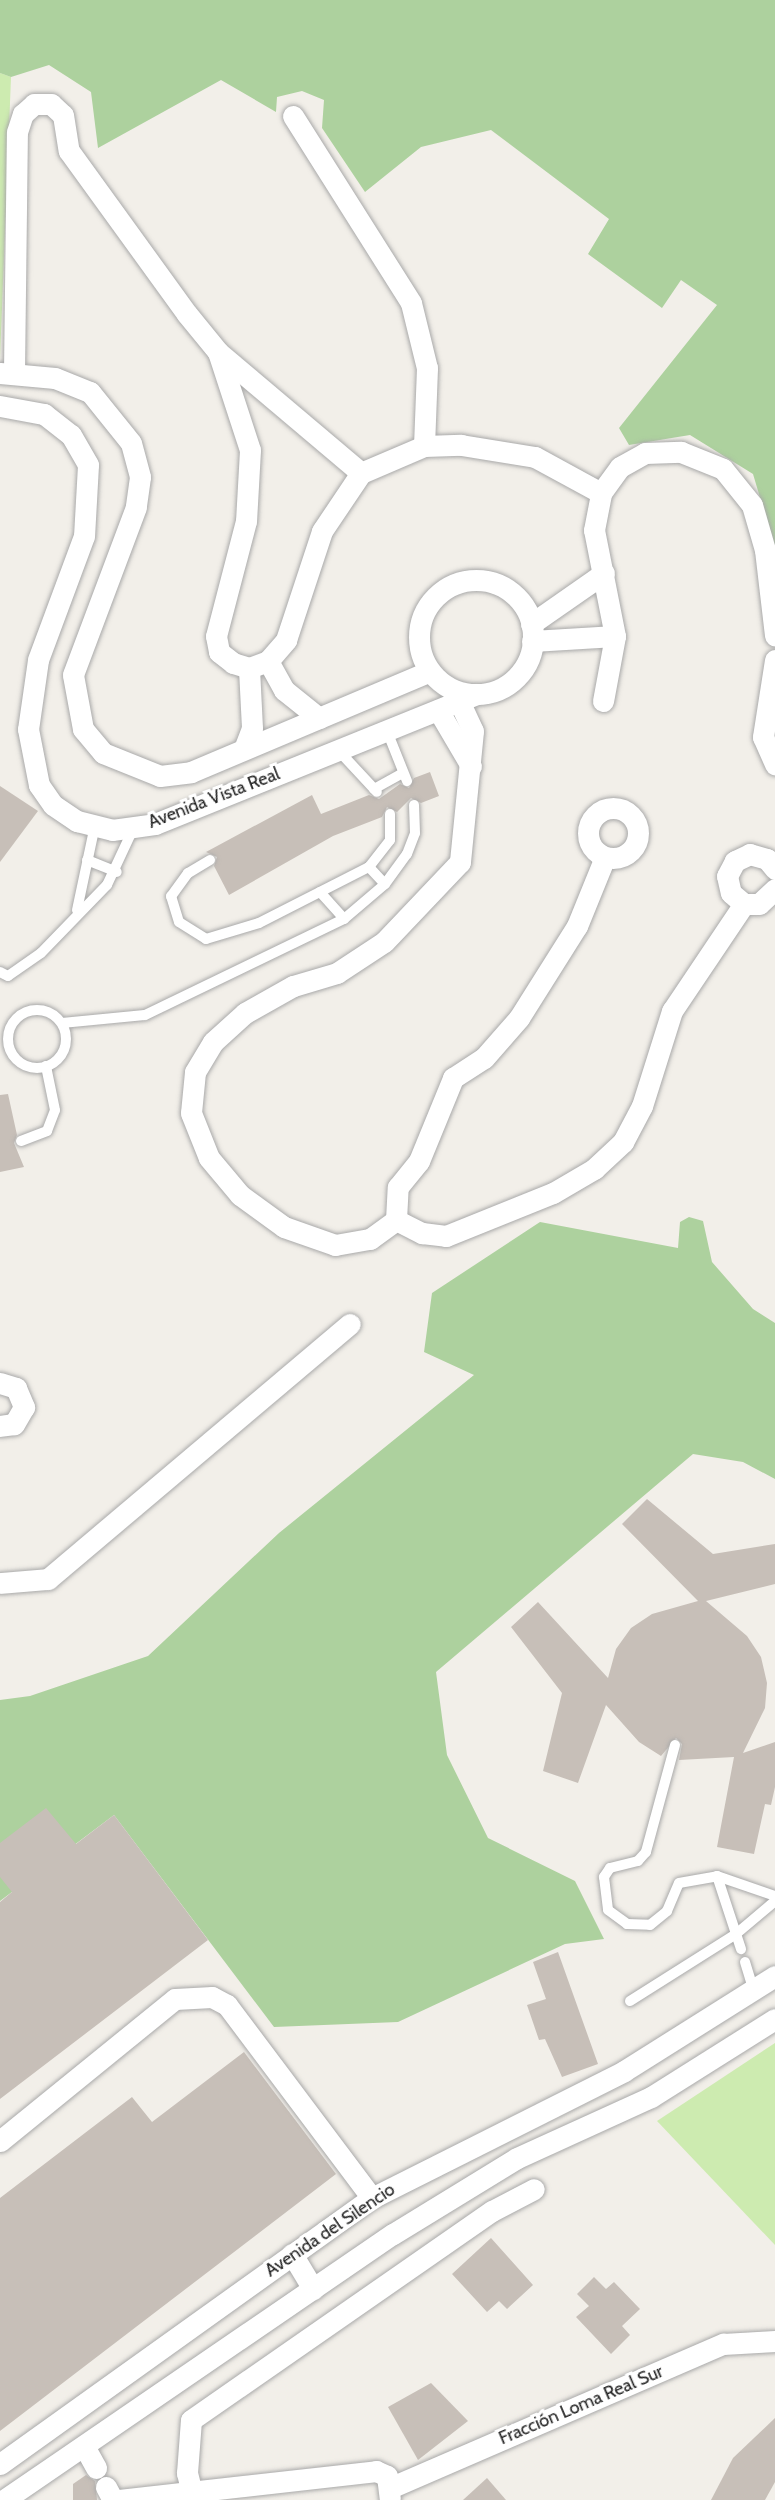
<!DOCTYPE html>
<meta charset="utf-8">
<style>
body{margin:0}
#map{position:relative;width:775px;height:2500px;overflow:hidden;background:#f2efe9;font-family:Cabin,sans-serif}
div>[style]{position:absolute}
[style*='--x']{left:calc(var(--x)*1px);top:calc(var(--y)*1px);width:calc(var(--w)*1px);rotate:calc(var(--a)*1deg)}
.grass>*{inset:0;background:#cdebb0}
.forest>*{inset:0;background:#add19e}
.building>*{inset:0;background:#c7bfb8}
.roads{filter:drop-shadow(0 0 2px #a9a9a9) drop-shadow(0 0 2px #a9a9a9)}
.service>*{height:10px;margin:-5px;padding:0 5px;transform-origin:5px;border-radius:5px;background:#fff}
.service>.ring{margin:-5px;padding:0;box-sizing:content-box;background:none;border:10px solid #fff;border-radius:50%}
.minor>*{height:21px;margin:-10.5px;padding:0 10.5px;transform-origin:10.5px;border-radius:10.5px;background:#fff}
.minor>.ring{margin:-10.5px;padding:0;box-sizing:content-box;background:none;border:21px solid #fff;border-radius:50%}
span{translate:-50% -50%;white-space:nowrap;text-align:center;line-height:1.15;-webkit-text-stroke:6px #fff;paint-order:stroke}
.street-label{font-size:18px;color:#222}
</style>
<div id="map">
<div class="grass">
<i style="clip-path:polygon(0 73px,11px 77px,0 359px)"></i>
<i style="clip-path:polygon(775px 2043px,775px 2245px,657px 2121px)"></i>
</div>
<div class="forest">
<i style="clip-path:polygon(0 0,775px 0,775px 548px,753px 474px,690px 435px,629px 445px,619px 428px,717px 305px,681px 280px,662px 308px,588px 254px,609px 219px,491px 130px,421px 147px,365px 192px,322px 128px,324px 100px,302px 91px,277px 97px,276px 112px,221px 80px,98px 148px,91px 92px,49px 65px,11px 77px,0 73px)"></i>
<i style="clip-path:polygon(689px 1217px,703px 1221px,712px 1262px,753px 1309px,775px 1323px,775px 1479px,743px 1462px,693px 1454px,436px 1672px,447px 1755px,488px 1838px,575px 1881px,604px 1939px,565px 1944px,398px 2022px,274px 2027px,114px 1815px,0 1901px,0 1700px,30px 1696px,148px 1656px,279px 1533px,474px 1375px,424px 1352px,432px 1293px,540px 1222px,678px 1248px,680px 1222px)"></i>
</div>
<div class="building">
<i style="clip-path:polygon(430px 772px,439px 796px,421px 803px,411px 798px,397px 812px,387px 807px,382px 817px,333px 836px,229px 895px,214px 866px,217px 857px,206px 852px,312px 795px,321px 814px,369px 795px,379px 799px,400px 784px,409px 788px,414px 778px)"></i>
<i style="clip-path:polygon(0 786px,38px 811px,0 862px)"></i>
<i style="clip-path:polygon(8px 1094px,17px 1135px,14px 1143px,24px 1167px,0 1172px,0 1095px)"></i>
<i style="clip-path:polygon(647px 1499px,713px 1554px,775px 1544px,775px 1584px,706px 1601px,747px 1636px,761px 1657px,767px 1683px,765px 1708px,743px 1753px,775px 1742px,775px 1787px,771px 1805px,765px 1804px,754px 1854px,717px 1847px,734px 1757px,679px 1760px,682px 1744px,676px 1738px,661px 1756px,639px 1742px,606px 1705px,578px 1783px,543px 1771px,562px 1693px,511px 1627px,538px 1602px,608px 1678px,616px 1649px,631px 1628px,652px 1614px,698px 1601px,622px 1524px)"></i>
<i style="clip-path:polygon(46px 1808px,76px 1844px,114px 1815px,208px 1940px,0 2099px,0 1902px,12px 1892px,0 1877px,0 1843px)"></i>
<i style="clip-path:polygon(558px 1952px,598px 2064px,562px 2077px,545px 2039px,539px 2040px,527px 2005px,546px 1999px,533px 1962px)"></i>
<i style="clip-path:polygon(244px 2052px,336px 2174px,0 2431px,0 2198px,132px 2097px,152px 2122px)"></i>
<i style="clip-path:polygon(491px 2238px,533px 2285px,507px 2309px,499px 2301px,487px 2312px,452px 2274px)"></i>
<i style="clip-path:polygon(594px 2277px,606px 2289px,614px 2282px,640px 2309px,622px 2326px,630px 2335px,611px 2354px,576px 2317px,589px 2306px,577px 2294px)"></i>
<i style="clip-path:polygon(431px 2383px,468px 2421px,418px 2460px,388px 2407px)"></i>
<i style="clip-path:polygon(775px 2418px,775px 2482px,765px 2500px,711px 2500px,733px 2458px)"></i>
<i style="clip-path:polygon(86px 2475px,95px 2481px,97px 2500px,73px 2500px,73px 2484px)"></i>
<i style="clip-path:polygon(487px 2478px,506px 2500px,463px 2500px)"></i>
</div>
<div class="roads">
<div class="service">
<i style="--x:387;--y:731;--w:54;--a:68.2"></i>
<i style="--x:338;--y:750;--w:57;--a:47.1"></i>
<i style="--x:374;--y:789;--w:33;--a:-29"></i>
<i style="--x:87;--y:860;--w:32;--a:22"></i>
<i style="--x:210;--y:860;--w:26;--a:149"></i>
<i style="--x:188;--y:873;--w:29;--a:126"></i>
<i style="--x:171;--y:896;--w:27;--a:73"></i>
<i style="--x:179;--y:922;--w:32;--a:32"></i>
<i style="--x:206;--y:939;--w:55;--a:-16.8"></i>
<i style="--x:259;--y:923;--w:123;--a:-27"></i>
<i style="--x:369;--y:867;--w:34;--a:-52"></i>
<i style="--x:390;--y:840;--w:26;--a:-90"></i>
<i style="--x:369;--y:867;--w:23;--a:47"></i>
<i style="--x:320;--y:892;--w:36;--a:48"></i>
<i style="--x:77;--y:910;--w:87;--a:-78"></i>
<i style="--x:0;--y:972;--w:9;--a:27"></i>
<i style="--x:8;--y:976;--w:40;--a:-34.9"></i>
<i style="--x:41;--y:953;--w:95;--a:-45.9"></i>
<i style="--x:107;--y:885;--w:64;--a:-65"></i>
<i class="ring" style="left:8px;top:1010px;width:48px;height:48px"></i>
<i style="--x:62;--y:1023;--w:83;--a:-5.5"></i>
<i style="--x:145;--y:1015;--w:221;--a:-25.8"></i>
<i style="--x:344;--y:919;--w:54;--a:-40.5"></i>
<i style="--x:385;--y:884;--w:37;--a:-54"></i>
<i style="--x:407;--y:854;--w:22;--a:-69"></i>
<i style="--x:415;--y:833;--w:28;--a:-92"></i>
<i style="--x:21;--y:1141;--w:28;--a:-21"></i>
<i style="--x:47;--y:1131;--w:22;--a:-69"></i>
<i style="--x:55;--y:1110;--w:45;--a:-101.6"></i>
<i style="--x:675;--y:1745;--w:111;--a:105.2"></i>
<i style="--x:646;--y:1852;--w:12;--a:132"></i>
<i style="--x:638;--y:1861;--w:29;--a:166"></i>
<i style="--x:610;--y:1868;--w:11;--a:124"></i>
<i style="--x:604;--y:1877;--w:33;--a:83"></i>
<i style="--x:608;--y:1910;--w:24;--a:36"></i>
<i style="--x:627;--y:1924;--w:23;--a:2"></i>
<i style="--x:650;--y:1925;--w:22;--a:-39"></i>
<i style="--x:667;--y:1911;--w:30;--a:-67"></i>
<i style="--x:679;--y:1883;--w:39;--a:-10"></i>
<i style="--x:717;--y:1876;--w:61;--a:19"></i>
<i style="--x:717;--y:1876;--w:77;--a:71.8"></i>
<i style="--x:745;--y:1962;--w:30;--a:73"></i>
<i style="--x:630;--y:2001;--w:125;--a:-32.3"></i>
<i style="--x:736;--y:1934;--w:51;--a:-40.2"></i>
</div>
<div class="minor">
<i style="--x:293;--y:116;--w:221;--a:57.7"></i>
<i style="--x:411;--y:303;--w:67;--a:76.2"></i>
<i style="--x:427;--y:368;--w:78;--a:92.2"></i>
<i style="--x:218;--y:352;--w:103;--a:71.9"></i>
<i style="--x:250;--y:450;--w:71;--a:93.2"></i>
<i style="--x:246;--y:521;--w:119;--a:104.6"></i>
<i style="--x:216;--y:636;--w:16;--a:79"></i>
<i style="--x:219;--y:652;--w:18;--a:38"></i>
<i style="--x:233;--y:663;--w:17;--a:17"></i>
<i style="--x:249;--y:668;--w:20;--a:-20"></i>
<i style="--x:268;--y:661;--w:28;--a:-49"></i>
<i style="--x:286;--y:640;--w:115;--a:-71.7"></i>
<i style="--x:322;--y:531;--w:70;--a:-56.1"></i>
<i style="--x:361;--y:473;--w:69;--a:-23.2"></i>
<i style="--x:424;--y:446;--w:37;--a:-2"></i>
<i style="--x:461;--y:445;--w:75;--a:9.2"></i>
<i style="--x:535;--y:457;--w:75;--a:28.6"></i>
<i style="--x:14;--y:372;--w:240;--a:-89.3"></i>
<i style="--x:17;--y:132;--w:19;--a:-72"></i>
<i style="--x:23;--y:114;--w:15;--a:-42"></i>
<i style="--x:34;--y:104;--w:17;--a:0"></i>
<i style="--x:51;--y:104;--w:16;--a:43"></i>
<i style="--x:63;--y:115;--w:36;--a:81"></i>
<i style="--x:69;--y:151;--w:201;--a:54.1"></i>
<i style="--x:187;--y:314;--w:49;--a:50.8"></i>
<i style="--x:218;--y:352;--w:187;--a:40.2"></i>
<i style="--x:0;--y:373;--w:55;--a:5.2"></i>
<i style="--x:55;--y:378;--w:38;--a:22"></i>
<i style="--x:90;--y:392;--w:65;--a:51.2"></i>
<i style="--x:131;--y:443;--w:35;--a:75"></i>
<i style="--x:140;--y:477;--w:30;--a:98"></i>
<i style="--x:136;--y:507;--w:179;--a:110.6"></i>
<i style="--x:73;--y:675;--w:55;--a:79.5"></i>
<i style="--x:83;--y:729;--w:31;--a:50"></i>
<i style="--x:103;--y:753;--w:61;--a:22"></i>
<i style="--x:160;--y:776;--w:31;--a:-7"></i>
<i style="--x:191;--y:772;--w:259;--a:-22.9"></i>
<i style="--x:0;--y:406;--w:45;--a:10.3"></i>
<i style="--x:44;--y:414;--w:34;--a:38"></i>
<i style="--x:71;--y:435;--w:34;--a:60"></i>
<i style="--x:88;--y:465;--w:71;--a:93.2"></i>
<i style="--x:84;--y:536;--w:132;--a:110.4"></i>
<i style="--x:38;--y:660;--w:70;--a:98.2"></i>
<i style="--x:28;--y:729;--w:57;--a:78.9"></i>
<i style="--x:39;--y:785;--w:24;--a:55"></i>
<i style="--x:53;--y:805;--w:29;--a:34"></i>
<i style="--x:77;--y:821;--w:36;--a:14"></i>
<i style="--x:112;--y:830;--w:43;--a:-7.9"></i>
<i style="--x:155;--y:824;--w:347;--a:-22"></i>
<i class="ring" style="left:419px;top:580px;width:93px;height:93px"></i>
<i style="--x:531;--y:624;--w:89;--a:-34.9"></i>
<i style="--x:532;--y:641;--w:83;--a:-3.4"></i>
<i style="--x:775;--y:660;--w:78;--a:98.9"></i>
<i style="--x:763;--y:737;--w:30;--a:66"></i>
<i style="--x:268;--y:661;--w:33;--a:61"></i>
<i style="--x:284;--y:690;--w:45;--a:38.7"></i>
<i style="--x:459;--y:701;--w:33;--a:65"></i>
<i style="--x:473;--y:731;--w:132;--a:95.7"></i>
<i style="--x:460;--y:862;--w:110;--a:133.5"></i>
<i style="--x:384;--y:942;--w:56;--a:146.6"></i>
<i style="--x:337;--y:973;--w:46;--a:163.5"></i>
<i style="--x:293;--y:986;--w:55;--a:150.6"></i>
<i style="--x:245;--y:1013;--w:43;--a:137.8"></i>
<i style="--x:213;--y:1042;--w:35;--a:121"></i>
<i style="--x:195;--y:1072;--w:41;--a:95.6"></i>
<i style="--x:191;--y:1113;--w:48;--a:68.2"></i>
<i style="--x:209;--y:1158;--w:48;--a:50"></i>
<i style="--x:240;--y:1195;--w:54;--a:36"></i>
<i style="--x:284;--y:1227;--w:54;--a:19.4"></i>
<i style="--x:335;--y:1245;--w:36;--a:-10"></i>
<i style="--x:370;--y:1239;--w:32;--a:-36"></i>
<i style="--x:396;--y:1220;--w:33;--a:-87"></i>
<i style="--x:398;--y:1187;--w:33;--a:-51"></i>
<i style="--x:419;--y:1161;--w:90;--a:-67.7"></i>
<i style="--x:453;--y:1078;--w:37;--a:-33"></i>
<i style="--x:484;--y:1058;--w:53;--a:-48.8"></i>
<i style="--x:519;--y:1018;--w:109;--a:-57.8"></i>
<i style="--x:577;--y:926;--w:74;--a:-67.9"></i>
<i style="--x:603;--y:701;--w:66;--a:-79.5"></i>
<i style="--x:615;--y:636;--w:108;--a:-101.2"></i>
<i style="--x:594;--y:530;--w:38;--a:-79"></i>
<i style="--x:601;--y:493;--w:32;--a:-54"></i>
<i style="--x:620;--y:467;--w:29;--a:-29"></i>
<i style="--x:645;--y:453;--w:36;--a:-2"></i>
<i style="--x:681;--y:452;--w:45;--a:22"></i>
<i style="--x:723;--y:469;--w:46;--a:51.1"></i>
<i style="--x:752;--y:505;--w:47;--a:73.9"></i>
<i style="--x:765;--y:550;--w:86;--a:83.3"></i>
<i style="--x:438;--y:710;--w:65;--a:59.5"></i>
<i style="--x:244;--y:749;--w:22;--a:-69"></i>
<i style="--x:252;--y:728;--w:60;--a:-92.9"></i>
<i class="ring" style="left:588px;top:808px;width:29px;height:29px"></i>
<i style="--x:775;--y:869;--w:13;--a:-129"></i>
<i style="--x:767;--y:859;--w:18;--a:-164"></i>
<i style="--x:750;--y:854;--w:17;--a:155"></i>
<i style="--x:735;--y:861;--w:17;--a:118"></i>
<i style="--x:727;--y:876;--w:17;--a:77"></i>
<i style="--x:731;--y:893;--w:17;--a:40"></i>
<i style="--x:744;--y:904;--w:15;--a:0"></i>
<i style="--x:759;--y:904;--w:22;--a:-43"></i>
<i style="--x:396;--y:1220;--w:29;--a:27"></i>
<i style="--x:422;--y:1233;--w:24;--a:7"></i>
<i style="--x:446;--y:1236;--w:115;--a:-21.9"></i>
<i style="--x:553;--y:1193;--w:48;--a:-30.3"></i>
<i style="--x:594;--y:1169;--w:40;--a:-43"></i>
<i style="--x:623;--y:1142;--w:41;--a:-62.2"></i>
<i style="--x:642;--y:1106;--w:100;--a:-72.5"></i>
<i style="--x:672;--y:1011;--w:129;--a:-56.1"></i>
<i style="--x:0;--y:1383;--w:17;--a:17"></i>
<i style="--x:16;--y:1388;--w:21;--a:67"></i>
<i style="--x:24;--y:1407;--w:20;--a:120"></i>
<i style="--x:14;--y:1424;--w:14;--a:172"></i>
<i style="--x:0;--y:1583;--w:48;--a:-4.8"></i>
<i style="--x:48;--y:1579;--w:395;--a:-40.2"></i>
<i style="--x:0;--y:2141;--w:225;--a:-39.1"></i>
<i style="--x:175;--y:1999;--w:37;--a:-3"></i>
<i style="--x:212;--y:1997;--w:17;--a:28"></i>
<i style="--x:227;--y:2005;--w:241;--a:53.1"></i>
<i style="--x:292;--y:2254;--w:41;--a:59"></i>
<i style="--x:84;--y:2446;--w:25;--a:61"></i>
<i style="--x:0;--y:2464;--w:457;--a:-35.6"></i>
<i style="--x:372;--y:2198;--w:282;--a:-26.7"></i>
<i style="--x:624;--y:2071;--w:178;--a:-32.2"></i>
<i style="--x:106;--y:2487;--w:15;--a:62"></i>
<i style="--x:392;--y:2487;--w:361;--a:-23.4"></i>
<i style="--x:723;--y:2344;--w:52;--a:-3.3"></i>
<i style="--x:192;--y:2493;--w:21;--a:-104"></i>
<i style="--x:187;--y:2473;--w:53;--a:-85.7"></i>
<i style="--x:191;--y:2420;--w:366;--a:-34.8"></i>
<i style="--x:492;--y:2211;--w:47;--a:-27.6"></i>
<i style="--x:4;--y:2500;--w:471;--a:-34.4"></i>
<i style="--x:393;--y:2234;--w:145;--a:-31.5"></i>
<i style="--x:517;--y:2158;--w:147;--a:-24.5"></i>
<i style="--x:651;--y:2097;--w:146;--a:-32.2"></i>
<i style="--x:119;--y:2500;--w:259;--a:-6.4"></i>
<i style="--x:376;--y:2471;--w:12;--a:24"></i>
<i style="--x:387;--y:2476;--w:23;--a:83"></i>
</div>
</div>
<div class="street-label">
<span style="left:214px;top:798px;rotate:-21deg">Avenida Vista Real</span>
<span style="left:330px;top:2230px;rotate:-34deg">Avenida del Silencio</span>
<span style="left:581px;top:2405px;rotate:-23deg">Fracción Loma Real Sur</span>
</div>
</div>
